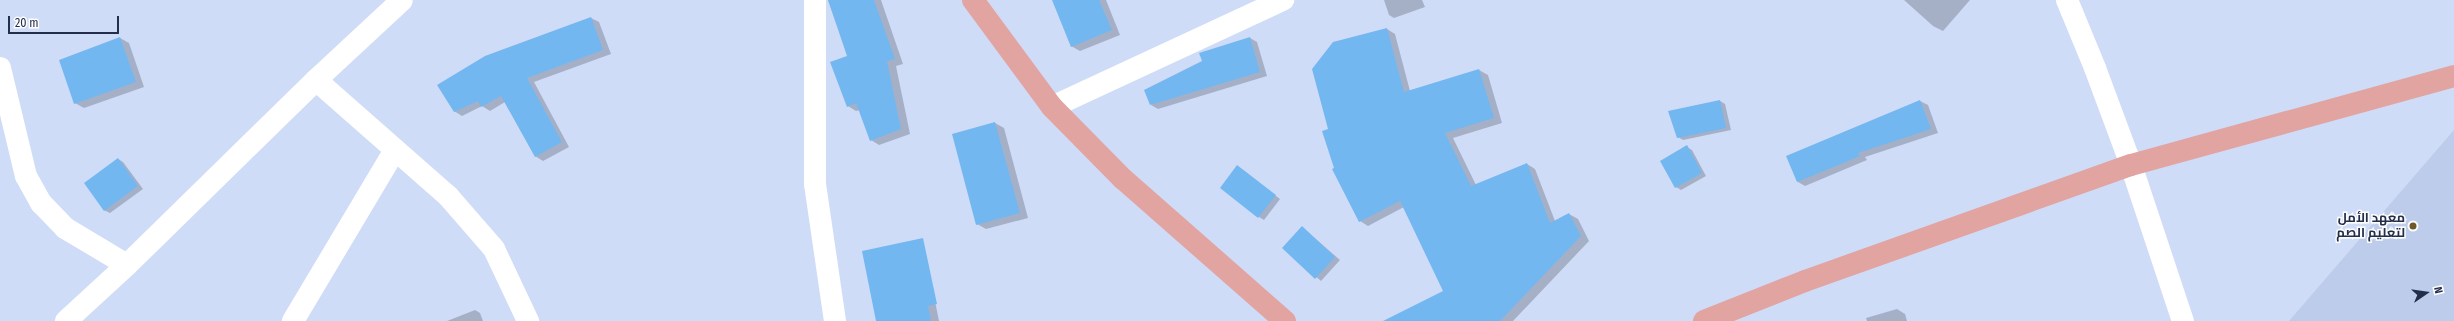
<!DOCTYPE html>
<meta charset="utf-8">
<style>
body{margin:0}
#map{position:relative;width:2454px;height:321px;overflow:hidden;background:#cfdcf8;font-family:"Fira Sans Condensed",Cairo,sans-serif}
div>[style]{position:absolute}
[style*='--x']{left:calc(var(--x)*1px);top:calc(var(--y)*1px);width:calc(var(--w)*1px);rotate:calc(var(--a)*1deg)}
.built>*{inset:0;background:#bdccea}
.shadow>*{inset:0;background:#0003}
.building>*{inset:0;background:#73b7f1}
.minor>*{height:22px;margin:-11px;padding:0 11px;transform-origin:11px;border-radius:11px;background:#fff}
.major>*{height:22px;margin:-11px;padding:0 11px;transform-origin:11px;border-radius:11px;background:#e1a4a1}
.dots>*{width:11px;height:11px;translate:-50% -50%;box-sizing:border-box;border:2px solid #fdfdfd;border-radius:50%}
span{translate:-50% -50%;white-space:nowrap;text-align:center;line-height:1.15;-webkit-text-stroke:3px #fdfdfd;paint-order:stroke}
.poi-label{font-size:13px;color:#232f4a;font-weight:700}
.right{translate:-100% -50%;text-align:right}
.north{position:absolute;left:2406px;top:273px;width:40px;height:40px;-webkit-text-stroke:3px #fdfdfd;paint-order:stroke;rotate:77deg;font-size:11px;font-weight:700;line-height:16px;text-align:center;color:#232f4a}
.north::after{content:'';display:block;margin:auto;width:14px;height:18px;background:#232f4a;clip-path:polygon(50% 0,100% 100%,50% 72%,0 100%)}
.scale{position:absolute;left:8px;top:16px;width:111px;height:18px;box-sizing:border-box;border:2px solid #232f4a;border-top:0;padding-left:5px;font-size:12px;line-height:14px;white-space:nowrap;color:#232f4a;-webkit-text-stroke:3px #fdfdfd;paint-order:stroke}
</style>
<div id="map">
<div class="built">
<i style="clip-path:polygon(2454px 130px,2454px 321px,2289px 321px)"></i>
</div>
<div class="shadow">
<i style="clip-path:polygon(828px 0,881px 0,903px 64px,896px 66px,910px 134px,879px 145px,871px 140px,860px 110px,856px 111px,848px 106px,848px 56px)"></i>
<i style="clip-path:polygon(1053px 0,1106px 0,1120px 35px,1080px 51px,1071px 46px)"></i>
<i style="clip-path:polygon(1384px 0,1422px 0,1425px 7px,1394px 18px,1389px 15px)"></i>
<i style="clip-path:polygon(1904px 0,1970px 0,1943px 31px,1933px 26px)"></i>
<i style="clip-path:polygon(591px 18px,599px 22px,611px 54px,534px 82px,569px 147px,543px 161px,535px 156px,505px 102px,490px 111px,482px 106px,462px 116px,454px 111px,486px 57px)"></i>
<i style="clip-path:polygon(1387px 29px,1395px 34px,1410px 91px,1479px 70px,1488px 75px,1502px 123px,1453px 138px,1476px 185px,1527px 164px,1535px 169px,1555px 221px,1569px 214px,1578px 219px,1589px 241px,1513px 321px,1410px 321px,1444px 292px,1404px 207px,1368px 226px,1360px 221px,1335px 169px,1329px 129px)"></i>
<i style="clip-path:polygon(120px 38px,129px 43px,144px 87px,84px 108px,75px 103px)"></i>
<i style="clip-path:polygon(1250px 38px,1257px 42px,1267px 76px,1158px 109px,1151px 105px)"></i>
<i style="clip-path:polygon(1720px 101px,1725px 104px,1731px 130px,1683px 140px,1678px 137px)"></i>
<i style="clip-path:polygon(1920px 101px,1928px 105px,1938px 133px,1865px 157px,1867px 160px,1805px 186px,1798px 182px,1788px 156px)"></i>
<i style="clip-path:polygon(995px 123px,1004px 128px,1028px 218px,986px 229px,977px 224px)"></i>
<i style="clip-path:polygon(1687px 147px,1692px 150px,1706px 176px,1681px 190px,1676px 187px)"></i>
<i style="clip-path:polygon(118px 159px,123px 162px,143px 189px,110px 213px,104px 210px)"></i>
<i style="clip-path:polygon(1243px 170px,1280px 199px,1264px 220px,1259px 217px)"></i>
<i style="clip-path:polygon(1302px 227px,1340px 260px,1321px 281px,1283px 248px)"></i>
<i style="clip-path:polygon(924px 246px,939px 321px,878px 321px)"></i>
<i style="clip-path:polygon(1897px 309px,1905px 314px,1907px 321px,1867px 321px,1866px 318px)"></i>
<i style="clip-path:polygon(475px 310px,480px 313px,483px 321px,447px 321px)"></i>
</div>
<div class="building">
<i style="clip-path:polygon(828px 0,874px 0,895px 59px,887px 61px,901px 129px,870px 141px,856px 103px,847px 107px,830px 62px,847px 56px)"></i>
<i style="clip-path:polygon(1052px 0,1099px 0,1112px 30px,1071px 47px)"></i>
<i style="clip-path:polygon(591px 17px,603px 50px,527px 78px,562px 142px,535px 157px,501px 96px,481px 107px,478px 101px,454px 112px,437px 85px,485px 56px)"></i>
<i style="clip-path:polygon(1387px 28px,1404px 92px,1479px 69px,1494px 118px,1445px 133px,1471px 186px,1527px 163px,1550px 223px,1569px 213px,1581px 236px,1500px 321px,1383px 321px,1443px 291px,1400px 201px,1359px 222px,1332px 169px,1334px 168px,1322px 131px,1328px 129px,1312px 69px,1333px 42px)"></i>
<i style="clip-path:polygon(120px 37px,136px 82px,74px 104px,59px 60px)"></i>
<i style="clip-path:polygon(1250px 37px,1260px 72px,1150px 105px,1144px 90px,1202px 61px,1199px 53px)"></i>
<i style="clip-path:polygon(1720px 100px,1726px 128px,1677px 138px,1668px 111px)"></i>
<i style="clip-path:polygon(1920px 100px,1931px 129px,1858px 153px,1860px 156px,1797px 182px,1786px 156px)"></i>
<i style="clip-path:polygon(995px 122px,1020px 213px,976px 225px,952px 134px)"></i>
<i style="clip-path:polygon(1687px 145px,1702px 173px,1675px 188px,1660px 161px)"></i>
<i style="clip-path:polygon(118px 158px,138px 186px,104px 211px,84px 183px)"></i>
<i style="clip-path:polygon(1237px 165px,1276px 195px,1258px 218px,1220px 188px)"></i>
<i style="clip-path:polygon(1302px 226px,1335px 257px,1315px 279px,1282px 248px)"></i>
<i style="clip-path:polygon(923px 238px,937px 304px,928px 306px,931px 321px,876px 321px,862px 251px)"></i>
</div>
<div class="minor">
<i style="--x:815;--y:0;--w:184;--a:90"></i>
<i style="--x:815;--y:184;--w:138;--a:81.7"></i>
<i style="--x:2067;--y:0;--w:74;--a:67.6"></i>
<i style="--x:2095;--y:68;--w:103;--a:69.6"></i>
<i style="--x:2131;--y:165;--w:164;--a:71.6"></i>
<i style="--x:0;--y:68;--w:111;--a:76.5"></i>
<i style="--x:26;--y:176;--w:31;--a:61"></i>
<i style="--x:41;--y:203;--w:35;--a:46"></i>
<i style="--x:65;--y:228;--w:72;--a:30.8"></i>
<i style="--x:316;--y:80;--w:176;--a:41.3"></i>
<i style="--x:448;--y:196;--w:70;--a:49"></i>
<i style="--x:494;--y:249;--w:80;--a:64.7"></i>
<i style="--x:1052;--y:107;--w:255;--a:-24.9"></i>
<i style="--x:66;--y:321;--w:83;--a:-42.6"></i>
<i style="--x:127;--y:265;--w:264;--a:-44.4"></i>
<i style="--x:316;--y:80;--w:117;--a:-42.9"></i>
<i style="--x:293;--y:321;--w:199;--a:-59.2"></i>
</div>
<div class="major">
<i style="--x:973;--y:0;--w:133;--a:53.6"></i>
<i style="--x:1052;--y:107;--w:100;--a:45.4"></i>
<i style="--x:1122;--y:178;--w:217;--a:41.3"></i>
<i style="--x:1704;--y:321;--w:109;--a:-21.6"></i>
<i style="--x:1805;--y:281;--w:346;--a:-19.6"></i>
<i style="--x:2131;--y:165;--w:335;--a:-15.4"></i>
</div>
<div class="dots">
<i style="left:2413px;top:226px;background:#6f5929"></i>
</div>
<div class="poi-label">
<span class="right" style="left:2405px;top:226px">معهد الأمل<br>لتعليم الصم</span>
</div>
<div class="north">N</div>
<div class="scale">20 m</div>
</div>
